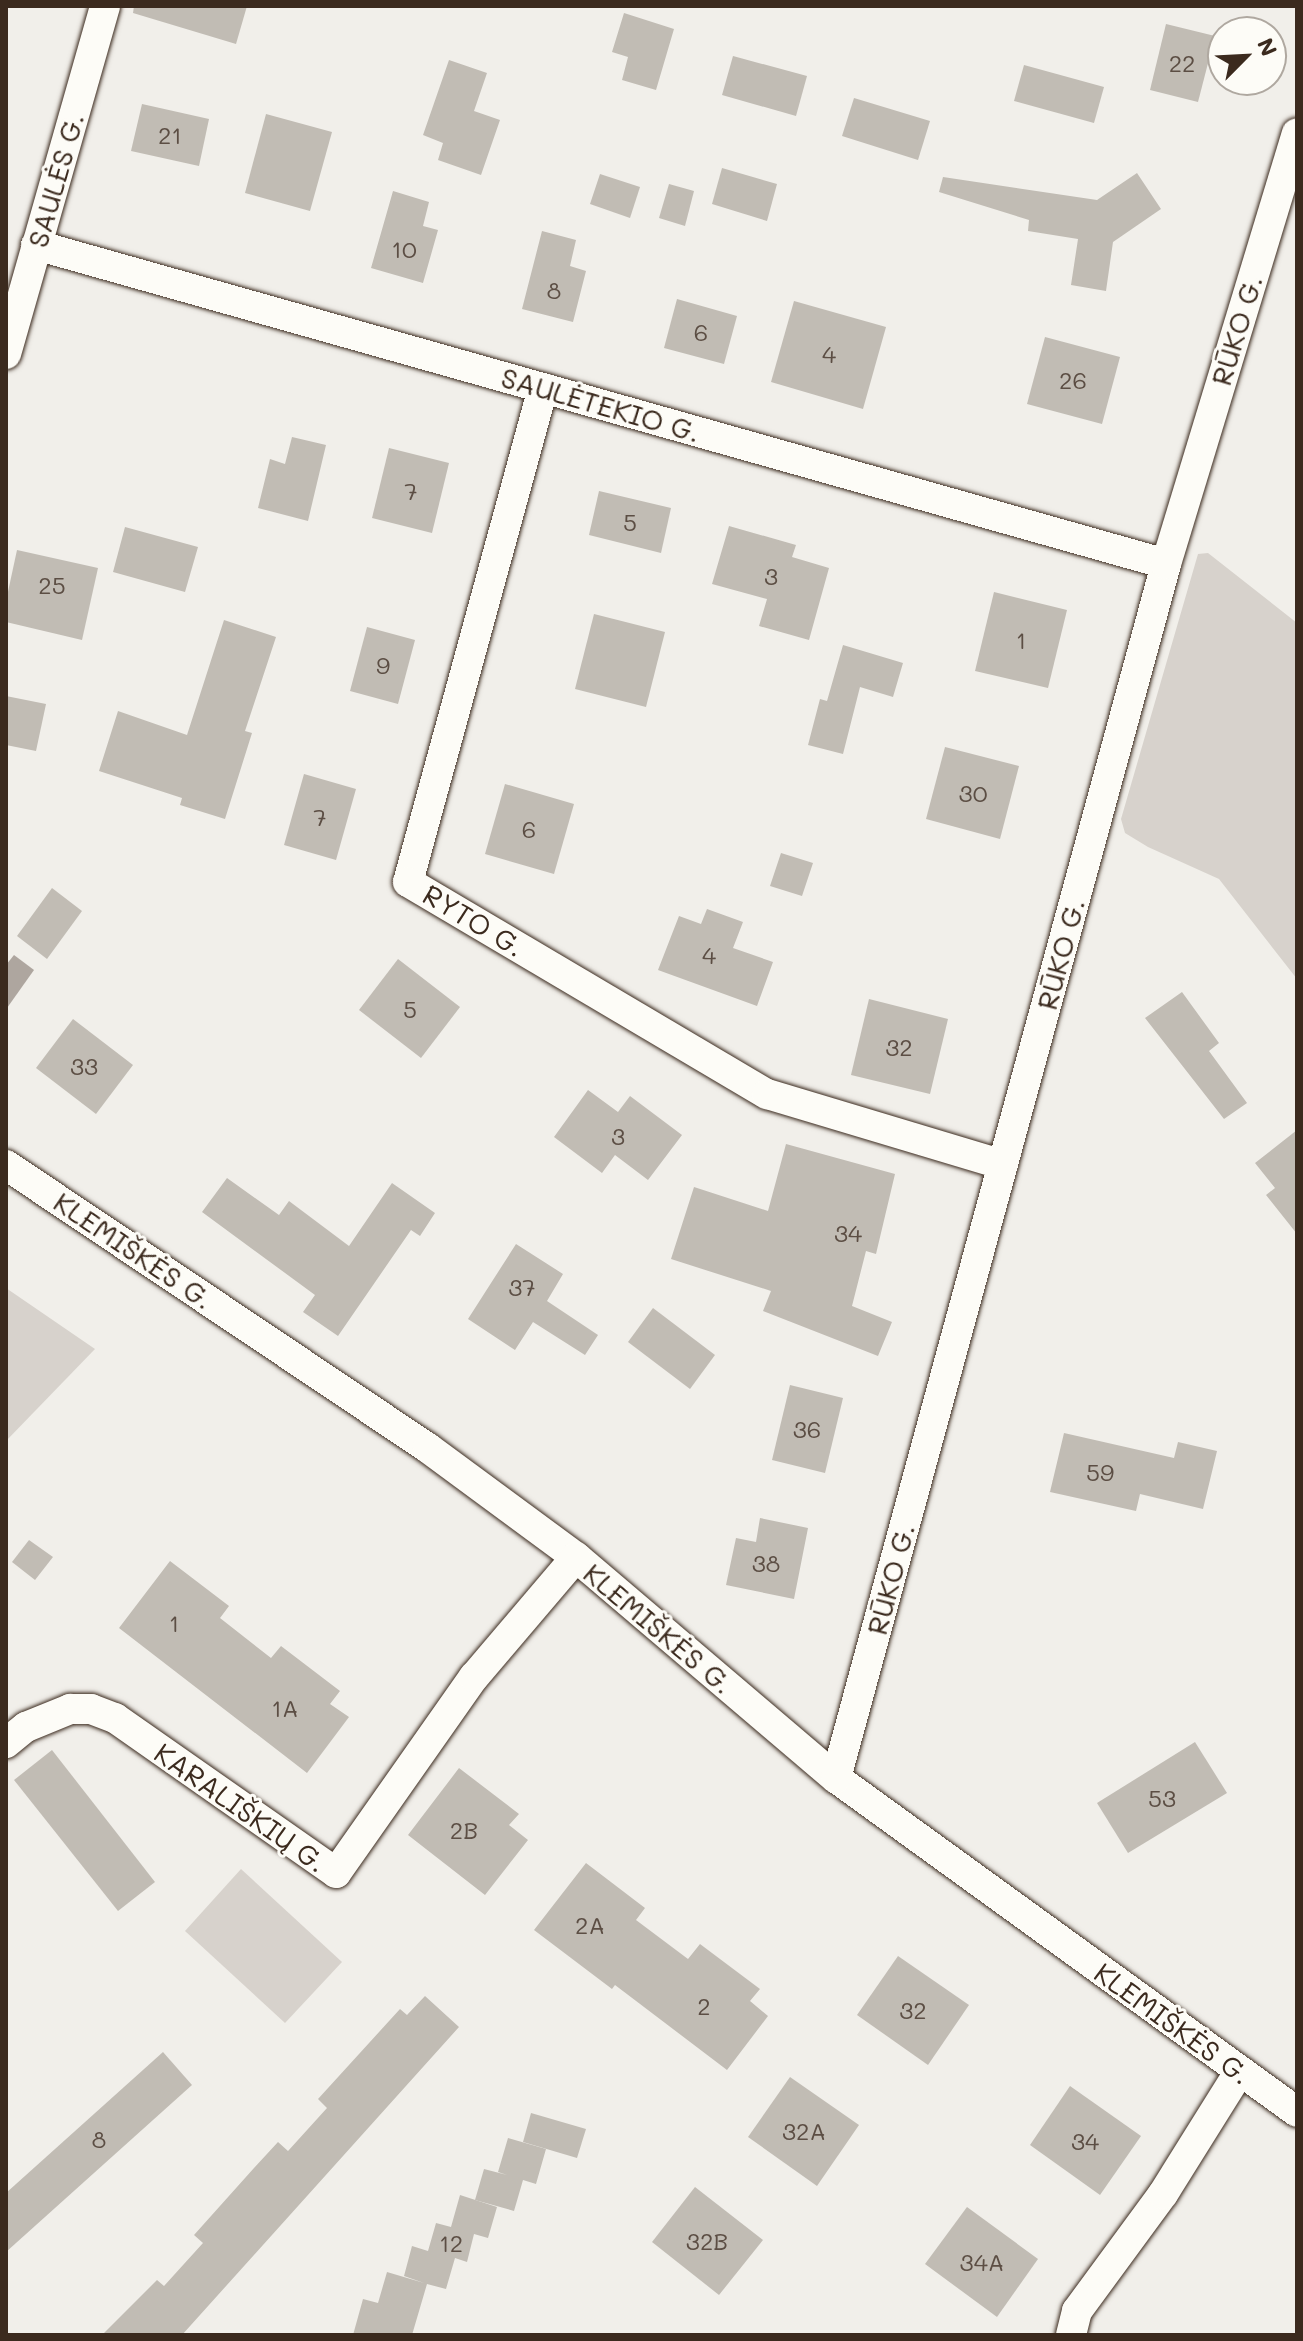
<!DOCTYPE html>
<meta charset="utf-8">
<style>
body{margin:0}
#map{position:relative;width:1303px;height:2341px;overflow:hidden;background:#f1efea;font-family:Mali,sans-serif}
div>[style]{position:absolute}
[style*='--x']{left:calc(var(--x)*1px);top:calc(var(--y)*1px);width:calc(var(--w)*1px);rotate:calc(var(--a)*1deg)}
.green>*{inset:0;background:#d7d2cc}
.water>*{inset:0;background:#aea69f}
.building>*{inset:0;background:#c1bcb4}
.roads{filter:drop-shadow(0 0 2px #3b2a1e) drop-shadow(0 0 2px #3b2a1e)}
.minor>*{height:30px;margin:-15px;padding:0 15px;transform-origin:15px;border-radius:15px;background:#fdfcf7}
span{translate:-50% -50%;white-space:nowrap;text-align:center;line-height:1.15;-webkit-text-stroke:6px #fdfcf7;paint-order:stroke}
.number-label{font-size:24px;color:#5c4e44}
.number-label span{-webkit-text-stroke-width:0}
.street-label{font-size:28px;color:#3b2a1e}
.frame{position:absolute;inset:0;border:8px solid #3b2a1e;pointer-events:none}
.north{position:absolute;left:1207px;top:16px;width:80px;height:80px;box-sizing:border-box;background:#fdfcf7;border:2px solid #afa8a0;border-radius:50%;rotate:66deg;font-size:22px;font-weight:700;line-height:32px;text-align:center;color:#3b2a1e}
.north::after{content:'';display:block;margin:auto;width:28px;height:36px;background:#3b2a1e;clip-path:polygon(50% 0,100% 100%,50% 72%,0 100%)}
</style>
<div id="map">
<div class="green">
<i style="clip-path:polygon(1208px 553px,1297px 623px,1297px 979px,1219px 879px,1148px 847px,1125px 833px,1121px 819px,1198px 554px)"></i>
<i style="clip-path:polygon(6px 1288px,95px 1349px,6px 1441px)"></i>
<i style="clip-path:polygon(241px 1869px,342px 1962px,285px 2023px,185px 1931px)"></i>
</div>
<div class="water">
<i style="clip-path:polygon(14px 955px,34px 970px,7px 1008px,6px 965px)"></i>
</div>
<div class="building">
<i style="clip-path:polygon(134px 6px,247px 6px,236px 44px,133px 13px)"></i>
<i style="clip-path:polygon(624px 13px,674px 29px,656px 90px,622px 80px,628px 57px,612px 52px)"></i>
<i style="clip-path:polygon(1166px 24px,1215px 36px,1198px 102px,1150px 90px)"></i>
<i style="clip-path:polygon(733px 56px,807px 76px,796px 116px,722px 95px)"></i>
<i style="clip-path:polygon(449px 60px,487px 73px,474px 111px,500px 120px,481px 175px,438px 160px,443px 143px,423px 135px)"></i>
<i style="clip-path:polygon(1024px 65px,1104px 87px,1094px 123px,1014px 101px)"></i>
<i style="clip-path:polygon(854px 98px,930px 121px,918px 160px,842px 136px)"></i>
<i style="clip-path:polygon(142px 104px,209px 119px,199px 166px,131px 151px)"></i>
<i style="clip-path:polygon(266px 114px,332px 132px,310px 211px,245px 193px)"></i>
<i style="clip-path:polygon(722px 168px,777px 184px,767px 221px,712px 204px)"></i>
<i style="clip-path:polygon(1137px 173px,1161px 209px,1113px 242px,1106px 291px,1071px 285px,1078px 239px,1028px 231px,1029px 220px,939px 192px,943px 177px,1097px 200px)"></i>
<i style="clip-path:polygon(600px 174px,640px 187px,630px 218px,590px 204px)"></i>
<i style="clip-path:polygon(669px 184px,694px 191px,685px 226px,659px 218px)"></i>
<i style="clip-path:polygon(393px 191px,429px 202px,423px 226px,438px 230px,423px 283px,371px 268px)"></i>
<i style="clip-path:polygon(542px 231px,576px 240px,570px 266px,586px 271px,573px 322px,522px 309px)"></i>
<i style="clip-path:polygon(677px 299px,737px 316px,724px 364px,664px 348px)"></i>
<i style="clip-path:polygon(794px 301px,886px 327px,863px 409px,771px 382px)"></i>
<i style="clip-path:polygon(1045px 337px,1120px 357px,1102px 424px,1027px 404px)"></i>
<i style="clip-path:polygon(292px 437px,326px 445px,308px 521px,258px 508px,270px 459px,285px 464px)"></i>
<i style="clip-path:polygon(389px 448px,449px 463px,432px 533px,372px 518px)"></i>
<i style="clip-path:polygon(599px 491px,671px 508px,661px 553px,589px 535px)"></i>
<i style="clip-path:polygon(729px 526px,796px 545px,792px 557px,829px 568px,809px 640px,759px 626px,767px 599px,712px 584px)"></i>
<i style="clip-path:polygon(125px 527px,198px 547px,185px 592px,113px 572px)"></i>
<i style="clip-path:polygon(17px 550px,98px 568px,82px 640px,6px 622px,6px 601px)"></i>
<i style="clip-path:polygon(994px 592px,1067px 610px,1048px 688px,975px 671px)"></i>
<i style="clip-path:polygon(594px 614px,665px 632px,646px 707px,575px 689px)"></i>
<i style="clip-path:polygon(224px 620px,276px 637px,245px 731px,252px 733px,225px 819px,180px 805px,182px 798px,99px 771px,118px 711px,187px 735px)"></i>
<i style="clip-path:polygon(367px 627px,415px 640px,398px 704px,350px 691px)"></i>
<i style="clip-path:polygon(843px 645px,903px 663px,893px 697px,860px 687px,843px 754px,808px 745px,820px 699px,827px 701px)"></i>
<i style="clip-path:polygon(6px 696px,46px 704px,36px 751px,6px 745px)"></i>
<i style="clip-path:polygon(945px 747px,1019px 766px,1000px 839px,926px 819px)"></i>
<i style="clip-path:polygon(304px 774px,356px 789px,336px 860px,284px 845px)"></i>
<i style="clip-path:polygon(505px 784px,574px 804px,554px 874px,485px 854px)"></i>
<i style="clip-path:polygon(781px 853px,813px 863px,802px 896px,770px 886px)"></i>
<i style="clip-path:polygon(52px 888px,82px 911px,47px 959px,17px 936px)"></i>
<i style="clip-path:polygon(707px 909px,743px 922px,733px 948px,773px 962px,757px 1006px,658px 970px,679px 916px,701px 924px)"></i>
<i style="clip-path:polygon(398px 959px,460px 1007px,421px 1058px,359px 1010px)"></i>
<i style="clip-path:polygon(1182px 992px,1219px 1043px,1209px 1051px,1247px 1103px,1224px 1119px,1145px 1018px)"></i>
<i style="clip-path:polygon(869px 999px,948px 1019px,930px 1094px,851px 1075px)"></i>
<i style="clip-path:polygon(73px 1019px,133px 1065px,96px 1114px,36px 1068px)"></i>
<i style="clip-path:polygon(588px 1090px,618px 1112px,630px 1096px,682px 1135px,648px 1180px,615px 1155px,602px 1173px,554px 1137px)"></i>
<i style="clip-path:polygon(1297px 1130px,1297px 1234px,1266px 1195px,1275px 1188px,1255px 1163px)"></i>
<i style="clip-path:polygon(786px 1144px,895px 1174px,876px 1254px,866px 1251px,852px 1306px,892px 1322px,878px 1356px,763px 1311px,771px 1291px,671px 1259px,694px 1187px,768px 1211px)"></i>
<i style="clip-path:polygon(227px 1178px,279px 1215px,289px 1201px,349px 1246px,392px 1183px,435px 1213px,420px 1236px,411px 1230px,338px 1336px,303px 1312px,315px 1295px,202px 1212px)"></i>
<i style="clip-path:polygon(516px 1244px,563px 1274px,547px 1301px,598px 1335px,585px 1355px,533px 1322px,515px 1350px,468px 1319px)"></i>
<i style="clip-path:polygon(653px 1308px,715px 1355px,690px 1389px,628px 1342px)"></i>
<i style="clip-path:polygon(790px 1385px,843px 1398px,825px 1473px,772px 1460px)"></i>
<i style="clip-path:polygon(1064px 1433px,1174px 1458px,1178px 1442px,1217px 1451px,1203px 1509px,1140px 1494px,1136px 1511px,1050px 1492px)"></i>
<i style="clip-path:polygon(760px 1518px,808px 1528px,794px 1599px,726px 1585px,736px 1538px,756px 1542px)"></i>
<i style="clip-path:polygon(29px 1540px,53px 1557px,35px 1580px,12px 1562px)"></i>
<i style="clip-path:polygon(170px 1561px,229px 1606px,220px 1618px,271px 1658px,281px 1646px,340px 1691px,330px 1704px,349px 1717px,307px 1773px,119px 1628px)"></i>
<i style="clip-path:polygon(1195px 1742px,1227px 1793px,1128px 1853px,1097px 1803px)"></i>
<i style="clip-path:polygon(52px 1750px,155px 1882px,118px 1911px,14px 1780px)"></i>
<i style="clip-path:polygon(459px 1768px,519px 1814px,509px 1825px,528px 1840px,485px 1895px,408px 1835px)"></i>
<i style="clip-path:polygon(586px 1863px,645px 1908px,636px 1920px,688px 1959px,700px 1944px,760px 1989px,750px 2001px,768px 2016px,727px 2070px,615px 1985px,612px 1989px,534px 1930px)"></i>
<i style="clip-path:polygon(898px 1956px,969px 2005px,928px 2065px,857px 2015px)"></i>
<i style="clip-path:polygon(425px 1996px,459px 2027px,182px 2335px,102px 2335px,157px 2280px,164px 2286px,203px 2243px,194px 2235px,254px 2168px,278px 2142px,288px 2151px,327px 2108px,318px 2099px,400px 2009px,407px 2015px)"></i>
<i style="clip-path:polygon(163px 2052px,192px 2085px,6px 2252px,6px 2193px)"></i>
<i style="clip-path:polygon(790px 2077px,859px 2125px,817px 2186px,748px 2137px)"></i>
<i style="clip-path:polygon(1070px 2086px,1141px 2136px,1100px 2195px,1030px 2145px)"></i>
<i style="clip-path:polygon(531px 2113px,586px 2129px,577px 2158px,523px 2142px)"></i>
<i style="clip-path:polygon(508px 2138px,546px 2149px,536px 2184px,523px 2180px,514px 2211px,475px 2200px,484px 2169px,507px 2175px,498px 2172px)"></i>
<i style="clip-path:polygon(695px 2187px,763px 2240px,719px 2295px,652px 2242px)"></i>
<i style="clip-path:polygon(460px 2195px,497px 2207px,488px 2238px,474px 2234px,467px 2262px,455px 2258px,446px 2289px,427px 2284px,412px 2335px,353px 2335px,363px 2299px,378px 2303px,387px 2272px,424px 2283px,404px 2276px,412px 2246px,428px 2251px,436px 2223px,451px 2227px)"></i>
<i style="clip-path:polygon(967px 2207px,1038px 2259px,997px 2317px,925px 2264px)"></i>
</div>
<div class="roads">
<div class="minor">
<i style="--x:36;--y:245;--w:1174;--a:15.76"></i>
<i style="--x:6;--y:354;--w:362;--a:-74.1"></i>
<i style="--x:543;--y:388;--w:512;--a:105.28"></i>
<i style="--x:408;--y:882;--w:417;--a:30.6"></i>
<i style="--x:767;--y:1094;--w:246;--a:16.7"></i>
<i style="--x:6;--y:1165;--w:508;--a:33.85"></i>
<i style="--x:428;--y:1448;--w:184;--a:36.4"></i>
<i style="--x:576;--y:1557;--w:341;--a:40.4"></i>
<i style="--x:836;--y:1778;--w:569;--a:35.92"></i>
<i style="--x:6;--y:1743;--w:26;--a:-39"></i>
<i style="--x:26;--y:1727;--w:48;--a:-22.2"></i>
<i style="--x:70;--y:1709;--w:21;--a:0"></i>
<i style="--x:91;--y:1709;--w:26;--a:21"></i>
<i style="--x:115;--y:1718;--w:270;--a:35"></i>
<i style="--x:336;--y:1873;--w:240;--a:-54.9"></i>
<i style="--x:474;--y:1677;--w:157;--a:-49.6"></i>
<i style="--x:836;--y:1778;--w:1258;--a:-74.79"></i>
<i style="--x:1166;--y:564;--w:450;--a:-73.1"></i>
<i style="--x:1071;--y:2335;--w:25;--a:-76"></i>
<i style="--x:1077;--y:2311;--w:145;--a:-53.7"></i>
<i style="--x:1163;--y:2194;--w:145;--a:-58"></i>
</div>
</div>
<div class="number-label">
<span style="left:1182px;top:63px">22</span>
<span style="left:170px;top:135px">21</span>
<span style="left:404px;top:249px">10</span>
<span style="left:554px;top:290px">8</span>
<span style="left:701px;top:332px">6</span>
<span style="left:829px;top:354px">4</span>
<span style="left:1073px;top:380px">26</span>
<span style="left:411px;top:491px">7</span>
<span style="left:630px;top:522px">5</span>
<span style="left:771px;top:576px">3</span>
<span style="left:52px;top:585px">25</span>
<span style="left:1021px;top:640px">1</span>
<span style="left:383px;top:665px">9</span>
<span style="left:973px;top:793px">30</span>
<span style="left:320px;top:817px">7</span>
<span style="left:529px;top:829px">6</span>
<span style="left:709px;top:955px">4</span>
<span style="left:410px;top:1009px">5</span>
<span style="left:899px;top:1047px">32</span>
<span style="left:84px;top:1066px">33</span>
<span style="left:618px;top:1136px">3</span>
<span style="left:848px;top:1233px">34</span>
<span style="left:522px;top:1287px">37</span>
<span style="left:807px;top:1429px">36</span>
<span style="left:1100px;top:1472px">59</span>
<span style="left:766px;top:1563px">38</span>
<span style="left:174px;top:1623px">1</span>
<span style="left:285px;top:1708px">1A</span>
<span style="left:1162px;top:1798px">53</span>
<span style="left:464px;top:1830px">2B</span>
<span style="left:590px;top:1925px">2A</span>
<span style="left:704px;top:2006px">2</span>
<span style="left:913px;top:2010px">32</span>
<span style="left:804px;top:2131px">32A</span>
<span style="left:99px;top:2139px">8</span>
<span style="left:1085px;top:2141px">34</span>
<span style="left:707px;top:2241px">32B</span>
<span style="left:451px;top:2243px">12</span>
<span style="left:982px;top:2262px">34A</span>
</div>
<div class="street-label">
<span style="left:55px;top:180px;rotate:-74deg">SAULĖS G.</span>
<span style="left:1236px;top:330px;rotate:-73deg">RŪKO G.</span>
<span style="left:601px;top:404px;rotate:16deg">SAULĖTEKIO G.</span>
<span style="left:474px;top:920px;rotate:31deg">RYTO G.</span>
<span style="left:1060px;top:954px;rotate:-75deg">RŪKO G.</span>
<span style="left:134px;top:1250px;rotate:34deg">KLEMIŠKĖS G.</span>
<span style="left:890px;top:1579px;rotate:-75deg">RŪKO G.</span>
<span style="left:659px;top:1628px;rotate:40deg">KLEMIŠKĖS G.</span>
<span style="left:241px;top:1807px;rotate:35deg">KARALIŠKIŲ G.</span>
<span style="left:1173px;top:2023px;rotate:36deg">KLEMIŠKĖS G.</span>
</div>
<div class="frame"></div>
<div class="north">N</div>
</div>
